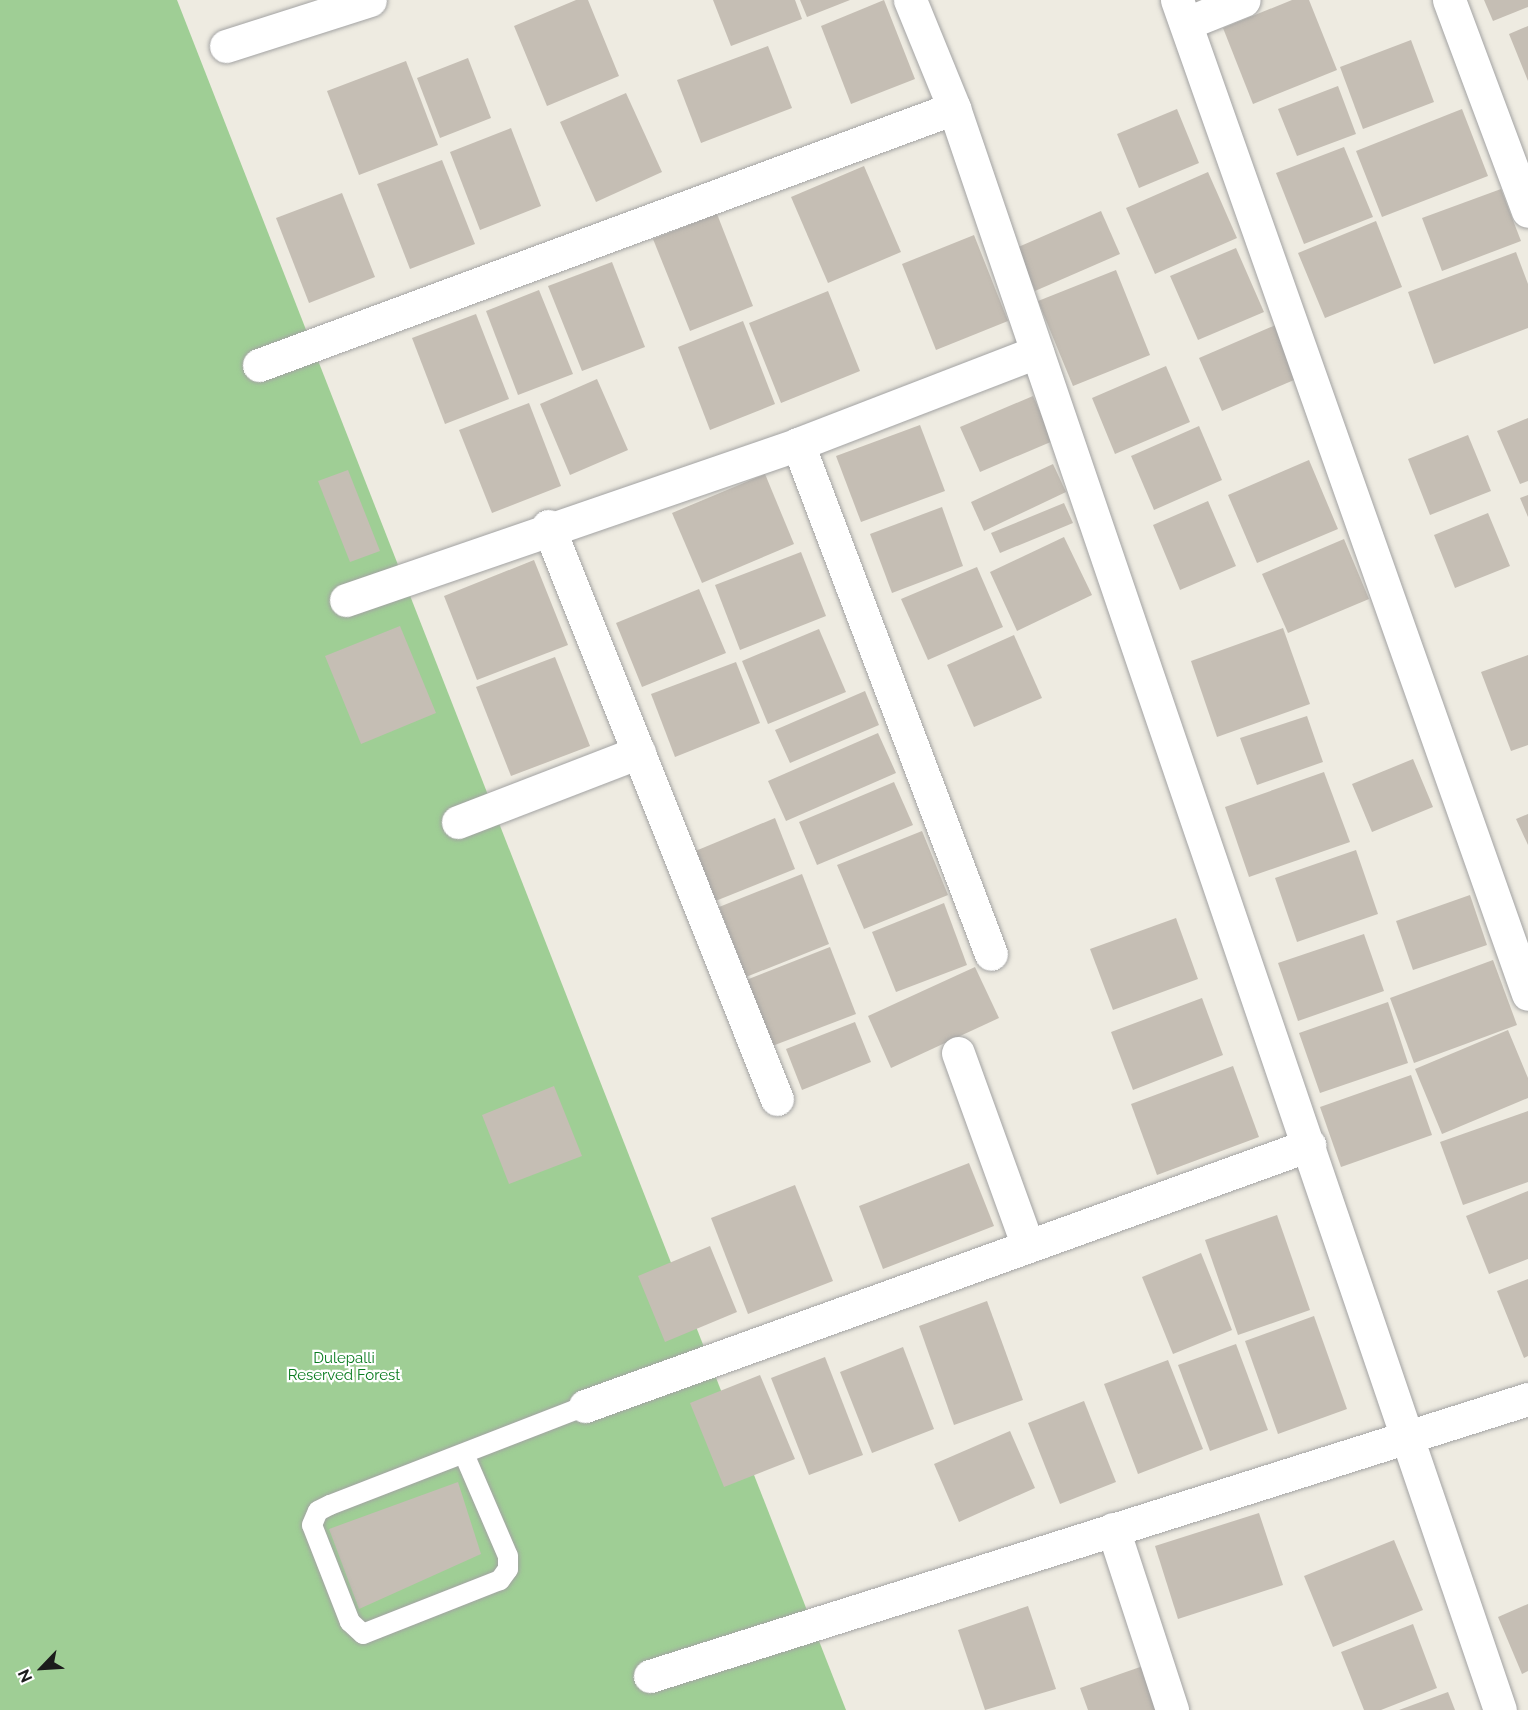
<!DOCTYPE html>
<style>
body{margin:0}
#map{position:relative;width:1528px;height:1710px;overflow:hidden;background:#eeebe1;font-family:Raleway,sans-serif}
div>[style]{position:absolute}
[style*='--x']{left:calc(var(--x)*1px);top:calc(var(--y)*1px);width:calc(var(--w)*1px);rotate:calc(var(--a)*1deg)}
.forest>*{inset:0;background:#9fce95}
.building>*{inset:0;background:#c5beb4}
.roads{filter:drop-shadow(0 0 2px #a3a3a3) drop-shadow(0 0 2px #a3a3a3)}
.service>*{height:20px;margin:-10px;padding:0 10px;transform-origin:10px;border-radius:10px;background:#fff}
.minor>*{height:33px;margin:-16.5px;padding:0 16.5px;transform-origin:16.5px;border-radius:16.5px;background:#fff}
span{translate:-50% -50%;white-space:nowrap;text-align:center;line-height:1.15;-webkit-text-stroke:4.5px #fff;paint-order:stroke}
.park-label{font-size:15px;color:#097b1f}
.north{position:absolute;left:12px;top:1638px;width:60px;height:60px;-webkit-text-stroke:4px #fff;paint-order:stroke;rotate:245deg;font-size:16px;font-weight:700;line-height:24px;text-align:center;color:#1c1c1c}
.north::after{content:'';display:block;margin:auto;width:21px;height:27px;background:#1c1c1c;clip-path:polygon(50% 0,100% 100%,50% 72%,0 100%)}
</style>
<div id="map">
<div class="forest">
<i style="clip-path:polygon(0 0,177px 0,846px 1710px,0 1710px)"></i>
</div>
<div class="building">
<i style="clip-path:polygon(576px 0,588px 0,619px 76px,547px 106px,514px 26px)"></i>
<i style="clip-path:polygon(713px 0,795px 0,802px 19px,731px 46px)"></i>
<i style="clip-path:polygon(800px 0,850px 0,807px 17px)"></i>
<i style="clip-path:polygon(884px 0,915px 79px,851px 104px,821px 26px)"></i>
<i style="clip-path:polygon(1292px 0,1309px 0,1337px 70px,1253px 104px,1223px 28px)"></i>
<i style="clip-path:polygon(1484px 0,1528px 0,1528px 7px,1493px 21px)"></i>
<i style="clip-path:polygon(1528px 26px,1528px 81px,1509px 34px)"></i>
<i style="clip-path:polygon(1411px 40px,1434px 102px,1363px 129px,1340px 67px)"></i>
<i style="clip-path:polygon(768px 46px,792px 108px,701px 143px,677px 80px)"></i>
<i style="clip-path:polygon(468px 58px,491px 118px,440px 138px,417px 78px)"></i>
<i style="clip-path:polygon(406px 61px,438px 145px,359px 175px,327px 91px)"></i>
<i style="clip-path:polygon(1338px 86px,1356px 134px,1297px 156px,1278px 109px)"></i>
<i style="clip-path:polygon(626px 93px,662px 172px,596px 202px,560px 122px)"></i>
<i style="clip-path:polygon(1177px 109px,1199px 163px,1139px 188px,1117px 134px)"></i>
<i style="clip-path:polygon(1462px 109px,1488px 176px,1382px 217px,1356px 151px)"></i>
<i style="clip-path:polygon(511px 128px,541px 206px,480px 230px,450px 152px)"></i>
<i style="clip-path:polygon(1344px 147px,1373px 217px,1304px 244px,1276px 173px)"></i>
<i style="clip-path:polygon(442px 160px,475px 244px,410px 269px,377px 184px)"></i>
<i style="clip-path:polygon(864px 166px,901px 252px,828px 283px,791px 197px)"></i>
<i style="clip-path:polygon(1208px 172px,1237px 238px,1155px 274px,1126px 208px)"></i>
<i style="clip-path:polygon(1501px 189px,1521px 241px,1442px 271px,1422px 218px)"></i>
<i style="clip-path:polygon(342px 193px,375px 277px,309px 303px,276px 218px)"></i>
<i style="clip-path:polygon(1101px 211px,1120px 254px,1035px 291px,1016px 248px)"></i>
<i style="clip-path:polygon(717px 214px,753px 306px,690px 331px,653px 239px)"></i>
<i style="clip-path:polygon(1376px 221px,1402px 287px,1325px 318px,1298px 253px)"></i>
<i style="clip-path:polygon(974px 235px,1008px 321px,936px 350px,902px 264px)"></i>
<i style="clip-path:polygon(1236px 248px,1264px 312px,1198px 340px,1170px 276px)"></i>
<i style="clip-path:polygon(1516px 252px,1528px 284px,1528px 328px,1434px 364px,1408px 292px)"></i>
<i style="clip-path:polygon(612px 262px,645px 347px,582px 371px,548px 286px)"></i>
<i style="clip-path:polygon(1116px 270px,1150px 355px,1073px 386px,1038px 301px)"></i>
<i style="clip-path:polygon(539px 290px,573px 374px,518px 395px,486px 311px)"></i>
<i style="clip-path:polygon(828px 291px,860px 371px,781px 403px,749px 323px)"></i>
<i style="clip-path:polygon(476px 314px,509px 399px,445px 424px,412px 338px)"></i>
<i style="clip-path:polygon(743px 321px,775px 404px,710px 430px,678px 347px)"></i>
<i style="clip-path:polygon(1278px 324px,1301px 377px,1222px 411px,1199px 358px)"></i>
<i style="clip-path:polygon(1166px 366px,1190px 422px,1115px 454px,1092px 398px)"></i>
<i style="clip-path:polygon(597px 379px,628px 450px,570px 475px,540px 404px)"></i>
<i style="clip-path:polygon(1033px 396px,1053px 441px,980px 472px,960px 427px)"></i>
<i style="clip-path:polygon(529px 403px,561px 486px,492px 513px,459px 430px)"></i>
<i style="clip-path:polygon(1528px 418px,1528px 481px,1520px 484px,1497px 431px)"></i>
<i style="clip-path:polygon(920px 425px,945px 491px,861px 522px,836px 456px)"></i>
<i style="clip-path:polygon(1199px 426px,1222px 480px,1154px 510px,1131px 456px)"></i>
<i style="clip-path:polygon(1468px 435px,1491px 491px,1430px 515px,1408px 459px)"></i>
<i style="clip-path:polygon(1309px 460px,1338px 529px,1257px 563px,1228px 495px)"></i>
<i style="clip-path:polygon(1053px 464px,1066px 492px,984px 531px,971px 502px)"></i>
<i style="clip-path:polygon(348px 470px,380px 551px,350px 562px,318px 481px)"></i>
<i style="clip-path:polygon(765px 474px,794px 544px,702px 583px,672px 513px)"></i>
<i style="clip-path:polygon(1528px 495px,1528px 517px,1520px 498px)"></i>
<i style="clip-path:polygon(1208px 501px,1236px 566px,1180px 590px,1153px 525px)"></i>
<i style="clip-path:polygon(1064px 503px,1073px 523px,1000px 553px,991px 533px)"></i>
<i style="clip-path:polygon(942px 507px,963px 566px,892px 593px,870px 534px)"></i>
<i style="clip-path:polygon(1488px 513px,1510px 566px,1455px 588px,1434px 535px)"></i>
<i style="clip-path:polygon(1064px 537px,1092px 595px,1017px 631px,990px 572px)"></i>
<i style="clip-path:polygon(1344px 539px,1369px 599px,1288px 633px,1262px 574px)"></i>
<i style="clip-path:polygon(801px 552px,826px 616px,740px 650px,715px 585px)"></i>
<i style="clip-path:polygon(534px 560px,568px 645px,477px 680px,444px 596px)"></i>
<i style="clip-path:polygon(977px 567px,1003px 627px,928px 660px,901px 599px)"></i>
<i style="clip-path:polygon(699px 589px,726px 653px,642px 687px,616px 623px)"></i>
<i style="clip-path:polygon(400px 626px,436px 713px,361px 744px,325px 656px)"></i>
<i style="clip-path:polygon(1283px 628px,1310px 704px,1217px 737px,1191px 661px)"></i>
<i style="clip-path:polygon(819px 629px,846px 692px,768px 724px,742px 661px)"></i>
<i style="clip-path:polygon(1014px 635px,1042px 698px,974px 727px,947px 665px)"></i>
<i style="clip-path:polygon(1528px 655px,1528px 745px,1511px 751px,1481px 672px)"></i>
<i style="clip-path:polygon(555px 657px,590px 746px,511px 776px,476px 687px)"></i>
<i style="clip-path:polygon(736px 662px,760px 723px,675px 757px,651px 694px)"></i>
<i style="clip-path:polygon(865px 691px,879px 725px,790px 763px,775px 730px)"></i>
<i style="clip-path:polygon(1307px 716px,1323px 762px,1257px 785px,1240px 738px)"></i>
<i style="clip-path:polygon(878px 733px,896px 773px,786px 821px,768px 781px)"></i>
<i style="clip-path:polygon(1413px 759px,1433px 807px,1372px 832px,1352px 784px)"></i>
<i style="clip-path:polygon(1324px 772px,1350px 842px,1249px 877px,1225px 807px)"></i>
<i style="clip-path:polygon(894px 782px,913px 825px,817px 865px,799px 822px)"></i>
<i style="clip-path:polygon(1528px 814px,1528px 845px,1516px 819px)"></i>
<i style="clip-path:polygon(775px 818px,795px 869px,713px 902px,693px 852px)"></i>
<i style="clip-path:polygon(922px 831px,948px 895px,864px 929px,837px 865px)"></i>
<i style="clip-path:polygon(1356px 850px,1378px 914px,1297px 942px,1275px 878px)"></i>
<i style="clip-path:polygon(802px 874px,829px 944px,746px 977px,719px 907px)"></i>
<i style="clip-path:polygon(1470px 895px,1487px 945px,1413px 970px,1396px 921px)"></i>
<i style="clip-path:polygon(944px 903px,967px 965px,896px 992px,872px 932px)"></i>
<i style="clip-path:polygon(1176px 918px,1198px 979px,1113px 1010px,1090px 949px)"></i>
<i style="clip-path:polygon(1364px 934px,1384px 991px,1298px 1021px,1278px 963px)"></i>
<i style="clip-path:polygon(830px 947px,856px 1014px,767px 1048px,741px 982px)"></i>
<i style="clip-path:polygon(1493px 960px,1517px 1025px,1414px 1063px,1390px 998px)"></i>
<i style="clip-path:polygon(975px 967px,999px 1018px,891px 1068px,868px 1016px)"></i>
<i style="clip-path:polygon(1202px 998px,1223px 1055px,1133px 1090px,1111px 1032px)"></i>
<i style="clip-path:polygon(1388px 1002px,1408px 1063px,1320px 1093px,1299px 1033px)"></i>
<i style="clip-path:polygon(855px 1022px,871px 1062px,802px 1090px,786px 1049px)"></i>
<i style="clip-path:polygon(1508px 1030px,1528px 1078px,1528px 1098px,1442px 1134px,1415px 1069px)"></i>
<i style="clip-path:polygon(1233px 1066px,1259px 1137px,1157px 1175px,1131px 1104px)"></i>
<i style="clip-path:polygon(1411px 1075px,1432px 1135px,1341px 1167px,1320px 1107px)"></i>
<i style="clip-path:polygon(554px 1086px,582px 1156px,509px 1184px,482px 1115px)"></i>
<i style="clip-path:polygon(1528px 1111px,1528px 1182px,1463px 1205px,1440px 1142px)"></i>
<i style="clip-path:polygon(969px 1163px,994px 1226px,883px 1269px,859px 1206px)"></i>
<i style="clip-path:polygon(795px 1185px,833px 1281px,748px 1314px,711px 1218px)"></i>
<i style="clip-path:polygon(1528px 1191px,1528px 1259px,1489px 1274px,1466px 1216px)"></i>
<i style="clip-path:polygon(1277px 1215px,1310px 1310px,1238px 1335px,1205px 1240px)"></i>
<i style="clip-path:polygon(710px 1246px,737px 1312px,665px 1342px,638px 1276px)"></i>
<i style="clip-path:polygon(1201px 1253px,1232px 1330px,1173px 1354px,1142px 1277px)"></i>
<i style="clip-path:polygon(1528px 1279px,1528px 1356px,1524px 1358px,1497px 1291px)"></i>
<i style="clip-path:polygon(987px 1301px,1023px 1400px,954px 1425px,919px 1326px)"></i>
<i style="clip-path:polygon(1314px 1316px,1347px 1409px,1278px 1434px,1245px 1341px)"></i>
<i style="clip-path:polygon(1236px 1344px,1268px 1430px,1210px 1451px,1178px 1365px)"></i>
<i style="clip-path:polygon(903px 1347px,934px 1429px,872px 1453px,840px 1372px)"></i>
<i style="clip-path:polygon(825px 1357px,863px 1455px,809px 1475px,771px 1378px)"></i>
<i style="clip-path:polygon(1168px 1360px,1203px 1449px,1138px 1474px,1104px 1384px)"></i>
<i style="clip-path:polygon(760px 1375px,795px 1459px,724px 1487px,690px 1403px)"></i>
<i style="clip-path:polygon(1084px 1401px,1116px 1482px,1060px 1504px,1028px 1423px)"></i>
<i style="clip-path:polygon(1010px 1431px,1035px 1488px,959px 1522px,934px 1464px)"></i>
<i style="clip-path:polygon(458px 1482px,481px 1554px,359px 1609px,329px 1529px)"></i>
<i style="clip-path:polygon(1259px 1513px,1283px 1585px,1178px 1619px,1155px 1546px)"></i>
<i style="clip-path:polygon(1394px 1540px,1423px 1610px,1333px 1647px,1304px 1576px)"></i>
<i style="clip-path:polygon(1528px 1604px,1528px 1671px,1522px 1674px,1498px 1617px)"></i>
<i style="clip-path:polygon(1028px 1606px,1056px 1689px,985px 1710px,958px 1630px)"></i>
<i style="clip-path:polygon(1413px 1624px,1437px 1688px,1381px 1710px,1364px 1710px,1341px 1652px)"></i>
<i style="clip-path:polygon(1143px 1666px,1158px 1710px,1088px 1710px,1080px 1688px)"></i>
<i style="clip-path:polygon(1448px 1692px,1455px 1710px,1399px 1710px)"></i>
</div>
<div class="roads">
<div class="service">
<i style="--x:464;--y:1454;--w:111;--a:66.7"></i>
<i style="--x:508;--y:1556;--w:13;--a:90"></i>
<i style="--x:508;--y:1569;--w:14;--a:126"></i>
<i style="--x:500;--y:1580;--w:147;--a:158.5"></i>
<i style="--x:363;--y:1634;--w:18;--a:-137"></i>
<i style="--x:350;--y:1622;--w:104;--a:-111.4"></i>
<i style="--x:312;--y:1525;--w:15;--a:-67"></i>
<i style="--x:318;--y:1511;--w:13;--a:-27"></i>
<i style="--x:330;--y:1505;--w:274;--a:-21.2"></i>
</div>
<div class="minor">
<i style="--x:910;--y:0;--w:117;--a:67.8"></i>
<i style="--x:954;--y:108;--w:1692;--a:71.18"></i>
<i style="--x:1177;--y:0;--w:1054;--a:70.55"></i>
<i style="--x:1449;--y:0;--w:225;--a:69.5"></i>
<i style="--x:1187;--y:23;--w:61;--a:-22"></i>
<i style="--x:226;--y:46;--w:151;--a:-17.7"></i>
<i style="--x:259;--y:365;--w:741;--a:-20.29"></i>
<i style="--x:798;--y:444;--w:545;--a:69.27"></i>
<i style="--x:548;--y:526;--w:617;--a:68.22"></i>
<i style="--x:346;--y:600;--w:478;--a:-19"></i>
<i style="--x:798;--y:444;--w:256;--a:-21.1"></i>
<i style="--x:458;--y:822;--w:194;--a:-21.1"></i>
<i style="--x:958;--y:1053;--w:205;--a:70.1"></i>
<i style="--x:585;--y:1406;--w:770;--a:-19.82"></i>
<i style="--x:1113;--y:1529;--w:190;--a:71.9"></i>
<i style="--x:650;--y:1676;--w:921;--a:-17.51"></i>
</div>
</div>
<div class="park-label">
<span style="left:344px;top:1367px">Dulepalli<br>Reserved Forest</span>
</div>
<div class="north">N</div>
</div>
